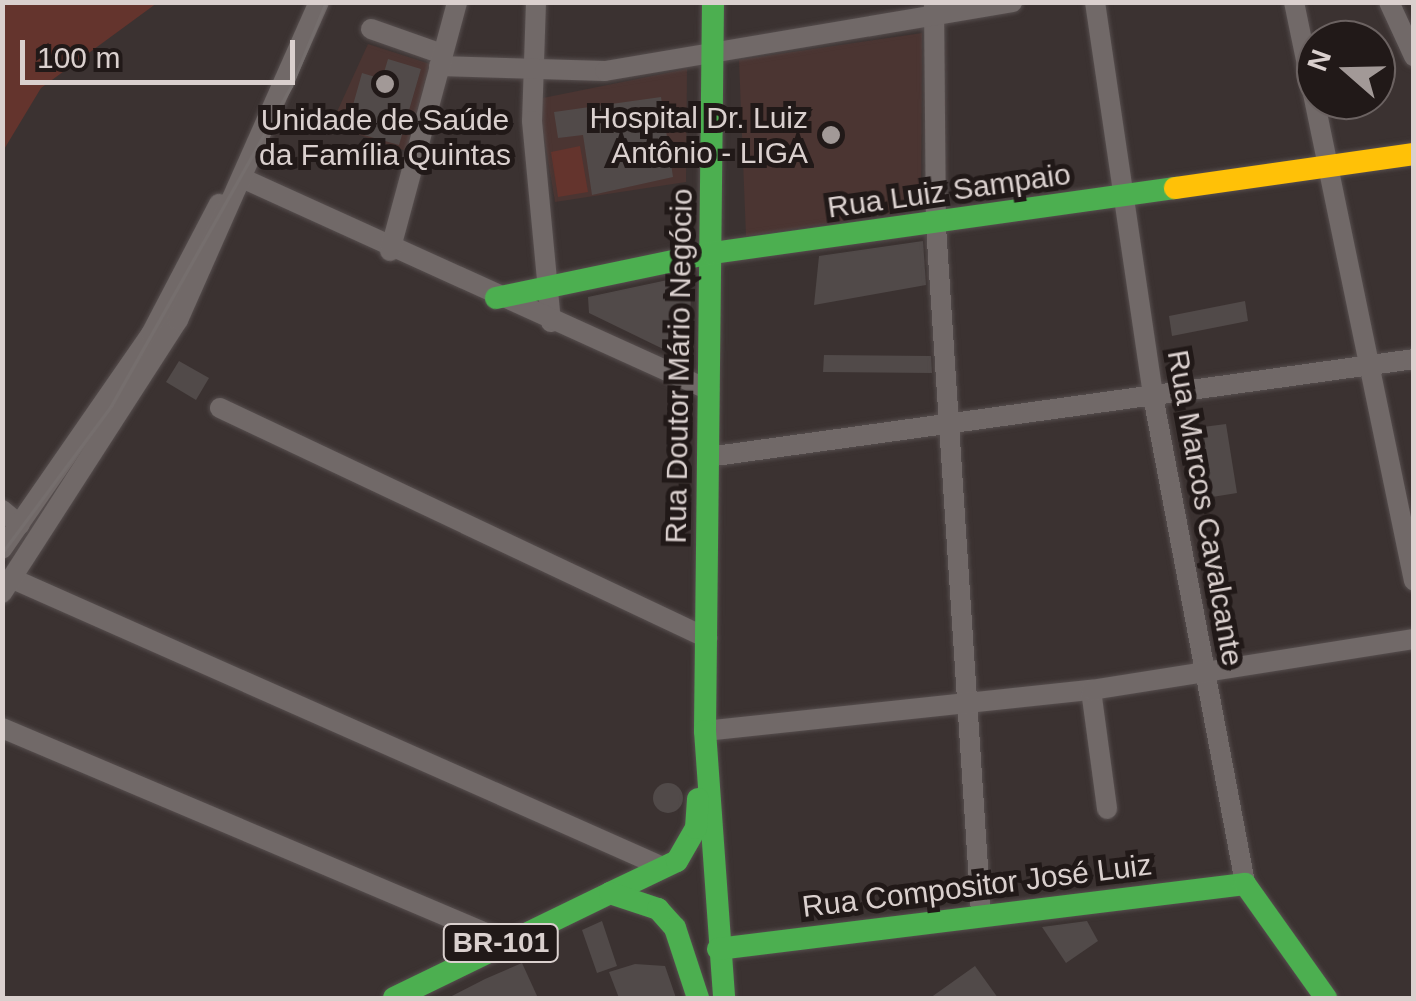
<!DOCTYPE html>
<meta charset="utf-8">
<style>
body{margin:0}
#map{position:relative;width:1416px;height:1001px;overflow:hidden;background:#3b3231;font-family:Helvetica,sans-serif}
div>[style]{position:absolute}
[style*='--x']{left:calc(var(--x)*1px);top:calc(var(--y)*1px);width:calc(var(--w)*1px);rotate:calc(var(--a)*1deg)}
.built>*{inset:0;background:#4b3532}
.green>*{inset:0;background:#64342d}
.building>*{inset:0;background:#514a49}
.round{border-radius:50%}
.roads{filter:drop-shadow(0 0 2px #564e4e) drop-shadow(0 0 2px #564e4e)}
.street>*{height:20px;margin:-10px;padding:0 10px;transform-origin:10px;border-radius:10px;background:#716968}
.fast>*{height:22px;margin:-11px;padding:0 11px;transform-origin:11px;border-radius:11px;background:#4caf50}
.slow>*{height:22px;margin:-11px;padding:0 11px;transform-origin:11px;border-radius:11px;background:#ffc107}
.tram>*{height:2.5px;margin:-1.25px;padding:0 1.25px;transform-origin:1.25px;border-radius:1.25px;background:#756e6d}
.dots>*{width:28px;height:28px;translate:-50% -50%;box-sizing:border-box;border:5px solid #211918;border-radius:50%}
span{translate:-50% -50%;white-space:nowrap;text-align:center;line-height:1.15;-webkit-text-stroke:10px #211918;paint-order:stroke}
.shield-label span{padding:2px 8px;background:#211918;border:2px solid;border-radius:8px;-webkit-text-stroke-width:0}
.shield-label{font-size:28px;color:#dad0ce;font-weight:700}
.poi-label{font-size:30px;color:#dad0ce}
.right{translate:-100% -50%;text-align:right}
.street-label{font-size:30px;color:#dad0ce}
.frame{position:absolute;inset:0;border:5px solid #dad0ce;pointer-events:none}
.north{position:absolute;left:1296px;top:20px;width:100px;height:100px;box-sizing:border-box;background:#211918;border:2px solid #6b6261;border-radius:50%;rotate:290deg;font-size:28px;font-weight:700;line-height:40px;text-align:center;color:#dad0ce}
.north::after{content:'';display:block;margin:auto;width:35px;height:45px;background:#a29997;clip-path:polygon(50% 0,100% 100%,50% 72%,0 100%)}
.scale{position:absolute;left:20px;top:40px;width:275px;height:45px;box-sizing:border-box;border:5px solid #dad0ce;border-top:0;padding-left:12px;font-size:30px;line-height:35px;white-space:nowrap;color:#dad0ce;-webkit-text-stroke:8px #211918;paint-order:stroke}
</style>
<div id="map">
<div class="built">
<i style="clip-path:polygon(922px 33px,921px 209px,746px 236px,739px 60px)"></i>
<i style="clip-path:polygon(368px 44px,430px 64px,406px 151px,331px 125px)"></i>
<i style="clip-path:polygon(687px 69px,686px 182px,555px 202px,538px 99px)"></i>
</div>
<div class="green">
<i style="clip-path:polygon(3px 2px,157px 2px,157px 3px,41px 88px,3px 151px)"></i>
<i style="clip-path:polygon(580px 146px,588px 192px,558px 197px,551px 152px)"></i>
</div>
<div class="building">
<i style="clip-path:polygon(388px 59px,421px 69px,399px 145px,346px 130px,362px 73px,382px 79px)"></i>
<i style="clip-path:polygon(661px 97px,673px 177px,592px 195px,583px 135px,558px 138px,554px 112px)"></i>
<i style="clip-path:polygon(923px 241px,926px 285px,814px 305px,819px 256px)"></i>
<i style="clip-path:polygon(691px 275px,690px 362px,589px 313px,588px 297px)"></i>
<i style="clip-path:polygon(1245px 301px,1248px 321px,1172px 336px,1169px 316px)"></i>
<i style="clip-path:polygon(824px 355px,931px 356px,932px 373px,823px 372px)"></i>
<i style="clip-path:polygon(179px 361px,209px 378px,196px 400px,166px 382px)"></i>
<i style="clip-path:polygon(1226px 424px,1237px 493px,1206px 498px,1195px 428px)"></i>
<i class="round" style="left:653px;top:783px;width:30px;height:30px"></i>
<i style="clip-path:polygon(602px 921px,617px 966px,597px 973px,582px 930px)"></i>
<i style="clip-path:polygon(1087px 921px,1098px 941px,1066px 963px,1042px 927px)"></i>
<i style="clip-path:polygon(522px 963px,538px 998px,448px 998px,485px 979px)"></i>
<i style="clip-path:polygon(635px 964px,665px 966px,676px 998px,619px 998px,609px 972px)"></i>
<i style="clip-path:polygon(975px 966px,998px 998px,930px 998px)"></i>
</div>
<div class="roads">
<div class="street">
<i style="--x:536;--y:2;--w:119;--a:91.9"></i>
<i style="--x:532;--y:121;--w:202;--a:84.6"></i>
<i style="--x:934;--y:2;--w:224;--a:89.5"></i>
<i style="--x:936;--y:226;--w:688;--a:86.25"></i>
<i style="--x:1095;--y:2;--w:398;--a:81.6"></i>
<i style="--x:1153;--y:396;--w:497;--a:79.3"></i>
<i style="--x:1294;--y:2;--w:591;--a:78.29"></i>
<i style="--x:1389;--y:2;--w:60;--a:65.2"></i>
<i style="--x:371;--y:29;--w:75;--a:19.4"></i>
<i style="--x:439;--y:66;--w:166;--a:1.7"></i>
<i style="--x:605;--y:71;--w:413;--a:-9.6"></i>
<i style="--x:244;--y:179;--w:511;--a:24.41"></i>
<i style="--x:390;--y:251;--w:258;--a:-74.9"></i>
<i style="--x:220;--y:408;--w:539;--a:25.28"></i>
<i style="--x:708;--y:457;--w:713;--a:-7.9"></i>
<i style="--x:2;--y:510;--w:23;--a:40"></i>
<i style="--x:2;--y:549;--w:262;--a:-55.3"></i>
<i style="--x:151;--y:334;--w:147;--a:-62.4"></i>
<i style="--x:13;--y:579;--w:711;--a:23.9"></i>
<i style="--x:2;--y:593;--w:325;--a:-57.2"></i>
<i style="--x:178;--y:320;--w:348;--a:-66.1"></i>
<i style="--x:1091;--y:690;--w:120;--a:82.3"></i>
<i style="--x:2;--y:728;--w:546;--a:22.95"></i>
<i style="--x:705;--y:731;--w:388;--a:-6.1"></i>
<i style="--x:1091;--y:690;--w:327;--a:-9"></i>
</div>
<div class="fast">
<i style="--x:713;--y:2;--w:729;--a:90.63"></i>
<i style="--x:705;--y:731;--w:268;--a:85.9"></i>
<i style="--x:496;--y:298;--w:221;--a:-11.8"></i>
<i style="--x:712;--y:253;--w:468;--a:-8"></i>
<i style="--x:610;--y:893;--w:74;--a:-25.5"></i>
<i style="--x:677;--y:861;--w:38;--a:-60"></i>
<i style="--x:696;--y:828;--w:29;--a:-86"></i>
<i style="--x:718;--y:949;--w:531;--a:-7.03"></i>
<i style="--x:1245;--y:884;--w:140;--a:54.6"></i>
<i style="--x:394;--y:998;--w:240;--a:-25.9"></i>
<i style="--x:610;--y:893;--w:51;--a:18.4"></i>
<i style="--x:658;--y:909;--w:25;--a:48"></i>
<i style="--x:675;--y:928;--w:74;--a:71.8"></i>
</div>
<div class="slow">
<i style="--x:1175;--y:188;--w:241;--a:-8.1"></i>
</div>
</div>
<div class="tram">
<i style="--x:2;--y:553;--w:183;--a:-53.4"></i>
<i style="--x:111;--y:406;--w:367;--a:-60.6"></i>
<i style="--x:291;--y:86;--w:91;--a:-67.4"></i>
</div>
<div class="dots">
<i style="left:385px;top:84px;background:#a29997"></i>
<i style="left:831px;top:135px;background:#a29997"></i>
</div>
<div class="shield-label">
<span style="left:501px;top:943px">BR-101</span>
</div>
<div class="poi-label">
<span class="right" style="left:808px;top:135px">Hospital Dr. Luiz<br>Antônio - LIGA</span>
<span style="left:385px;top:137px">Unidade de Saúde<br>da Família Quintas</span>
</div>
<div class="street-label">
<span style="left:949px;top:191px;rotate:-8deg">Rua Luiz Sampaio</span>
<span style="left:679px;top:366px;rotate:-89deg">Rua Doutor Mário Negócio</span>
<span style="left:1205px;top:508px;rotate:80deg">Rua Marcos Cavalcante</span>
<span style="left:977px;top:886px;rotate:-7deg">Rua Compositor José Luiz</span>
</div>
<div class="frame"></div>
<div class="north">N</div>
<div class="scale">100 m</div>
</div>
